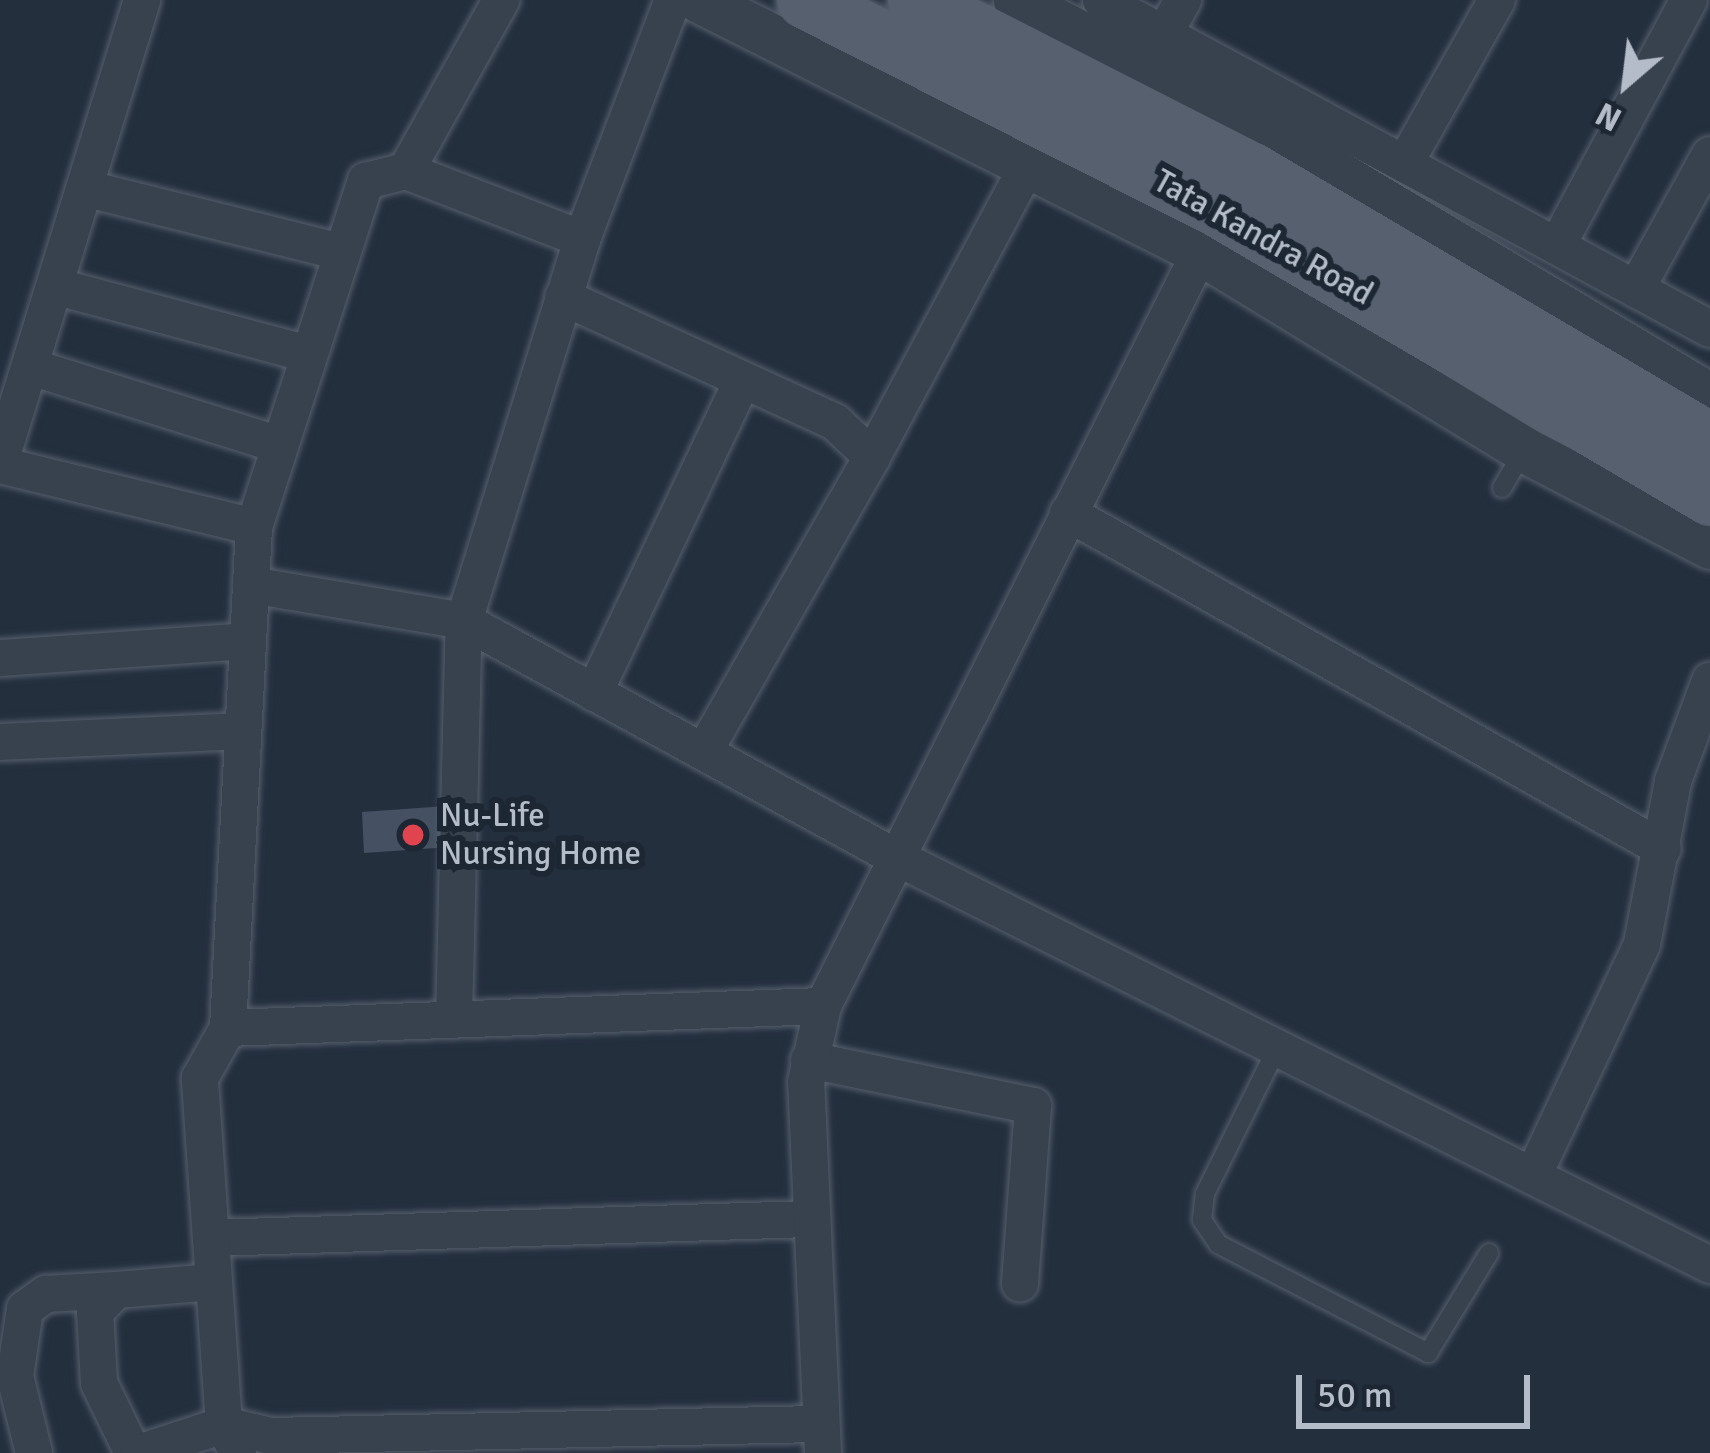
<!DOCTYPE html>
<style>
body{margin:0}
#map{position:relative;width:1710px;height:1453px;overflow:hidden;background:#242f3e;font-family:Signika,sans-serif}
div>[style]{position:absolute}
[style*='--x']{left:calc(var(--x)*1px);top:calc(var(--y)*1px);width:calc(var(--w)*1px);rotate:calc(var(--a)*1deg)}
.building>*{inset:0;background:#455162}
.roads{filter:drop-shadow(0 0 3px #565f6c) drop-shadow(0 0 3px #565f6c)}
.service>*{height:18px;margin:-9px;padding:0 9px;transform-origin:9px;border-radius:9px;background:#38414e}
.minor>*{height:36px;margin:-18px;padding:0 18px;transform-origin:18px;border-radius:18px;background:#38414e}
.tertiary>*{height:45px;margin:-22.5px;padding:0 22.5px;transform-origin:22.5px;border-radius:22.5px;background:#38414e}
.primary>*{height:57px;margin:-28.5px;padding:0 28.5px;transform-origin:28.5px;border-radius:28.5px;background:#56606e}
.dots>*{width:33px;height:33px;translate:-50% -50%;box-sizing:border-box;border:6px solid #1d2633;border-radius:50%}
span{translate:-50% -50%;white-space:nowrap;text-align:center;line-height:1.15;-webkit-text-stroke:12px #1d2633;paint-order:stroke}
.street-label{font-size:33px;color:#b4bcc9}
.poi-label{font-size:33px;color:#b4bcc9}
.left{translate:0 -50%;text-align:left}
.north{position:absolute;left:1566px;top:24px;width:120px;height:120px;-webkit-text-stroke:9px #1d2633;paint-order:stroke;rotate:208deg;font-size:33px;font-weight:700;line-height:48px;text-align:center;color:#b4bcc9}
.north::after{content:'';display:block;margin:auto;width:42px;height:54px;background:#b4bcc9;clip-path:polygon(50% 0,100% 100%,50% 72%,0 100%)}
.scale{position:absolute;left:1296px;top:1375px;width:234px;height:54px;box-sizing:border-box;border:6px solid #b4bcc9;border-top:0;padding-left:15px;font-size:36px;line-height:42px;white-space:nowrap;color:#b4bcc9;-webkit-text-stroke:9px #1d2633;paint-order:stroke}
</style>
<div id="map">
<div class="building">
<i style="clip-path:polygon(447px 806px,450px 847px,364px 853px,362px 812px)"></i>
</div>
<div class="roads">
<div class="service">
<i style="--x:1502;--y:488;--w:44;--a:-59.9"></i>
<i style="--x:1277;--y:1048;--w:163;--a:116.3"></i>
<i style="--x:1205;--y:1194;--w:26;--a:97"></i>
<i style="--x:1202;--y:1220;--w:29;--a:56"></i>
<i style="--x:1218;--y:1244;--w:237;--a:27.4"></i>
<i style="--x:1428;--y:1353;--w:117;--a:-58.6"></i>
</div>
<div class="minor">
<i style="--x:1101;--y:0;--w:692;--a:28.38"></i>
<i style="--x:1153;--y:54;--w:62;--a:-60.9"></i>
<i style="--x:1405;--y:163;--w:187;--a:-60.6"></i>
<i style="--x:406;--y:171;--w:196;--a:-60.9"></i>
<i style="--x:88;--y:189;--w:261;--a:14"></i>
<i style="--x:1557;--y:246;--w:279;--a:-61.8"></i>
<i style="--x:58;--y:287;--w:255;--a:15"></i>
<i style="--x:1636;--y:289;--w:153;--a:-61.1"></i>
<i style="--x:563;--y:297;--w:299;--a:24.7"></i>
<i style="--x:835;--y:422;--w:51;--a:43.4"></i>
<i style="--x:872;--y:457;--w:339;--a:119.7"></i>
<i style="--x:31;--y:367;--w:254;--a:17.4"></i>
<i style="--x:872;--y:457;--w:331;--a:-61.9"></i>
<i style="--x:0;--y:462;--w:483;--a:-72.9"></i>
<i style="--x:0;--y:465;--w:261;--a:13.7"></i>
<i style="--x:1068;--y:513;--w:683;--a:29.45"></i>
<i style="--x:251;--y:585;--w:216;--a:9.6"></i>
<i style="--x:464;--y:621;--w:488;--a:28.7"></i>
<i style="--x:892;--y:855;--w:915;--a:26.62"></i>
<i style="--x:0;--y:658;--w:248;--a:-3.9"></i>
<i style="--x:594;--y:693;--w:345;--a:-64.6"></i>
<i style="--x:0;--y:742;--w:243;--a:-2.6"></i>
<i style="--x:454;--y:1019;--w:398;--a:-88.6"></i>
<i style="--x:464;--y:621;--w:400;--a:-72.8"></i>
<i style="--x:582;--y:239;--w:256;--a:-69.2"></i>
<i style="--x:228;--y:1028;--w:502;--a:-87.03"></i>
<i style="--x:254;--y:527;--w:364;--a:-72.1"></i>
<i style="--x:366;--y:181;--w:41;--a:-14"></i>
<i style="--x:406;--y:171;--w:189;--a:21.1"></i>
<i style="--x:809;--y:1060;--w:229;--a:11.6"></i>
<i style="--x:1033;--y:1106;--w:178;--a:94.2"></i>
<i style="--x:1533;--y:1176;--w:256;--a:-64.8"></i>
<i style="--x:1642;--y:944;--w:166;--a:-79.2"></i>
<i style="--x:1673;--y:781;--w:107;--a:-69.7"></i>
<i style="--x:211;--y:1238;--w:599;--a:-1.82"></i>
<i style="--x:34;--y:1453;--w:79;--a:-103.9"></i>
<i style="--x:15;--y:1376;--w:68;--a:-81.5"></i>
<i style="--x:25;--y:1309;--w:26;--a:-36"></i>
<i style="--x:46;--y:1294;--w:70;--a:-3.3"></i>
<i style="--x:133;--y:1453;--w:78;--a:-115.9"></i>
<i style="--x:99;--y:1383;--w:71;--a:-93.2"></i>
<i style="--x:95;--y:1312;--w:30;--a:-46"></i>
<i style="--x:116;--y:1290;--w:98;--a:-4.7"></i>
<i style="--x:138;--y:1453;--w:90;--a:-18"></i>
<i style="--x:224;--y:1425;--w:348;--a:-94"></i>
<i style="--x:200;--y:1078;--w:57;--a:-60.8"></i>
<i style="--x:228;--y:1028;--w:595;--a:-2.12"></i>
<i style="--x:238;--y:1453;--w:31;--a:-117"></i>
<i style="--x:224;--y:1425;--w:48;--a:13.2"></i>
<i style="--x:271;--y:1436;--w:545;--a:-1.26"></i>
<i style="--x:823;--y:1453;--w:371;--a:-92.6"></i>
<i style="--x:806;--y:1082;--w:78;--a:-77.4"></i>
<i style="--x:823;--y:1006;--w:869;--a:-63.41"></i>
</div>
<div class="tertiary">
<i style="--x:699;--y:0;--w:559;--a:26.66"></i>
<i style="--x:1199;--y:251;--w:380;--a:31.4"></i>
<i style="--x:1523;--y:449;--w:211;--a:27.4"></i>
<i style="--x:1016;--y:0;--w:279;--a:27.6"></i>
<i style="--x:1263;--y:129;--w:521;--a:30.85"></i>
</div>
<div class="primary">
<i style="--x:805;--y:0;--w:467;--a:26.8"></i>
<i style="--x:1222;--y:211;--w:566;--a:30.37"></i>
<i style="--x:916;--y:0;--w:377;--a:27"></i>
<i style="--x:1252;--y:171;--w:532;--a:30.52"></i>
</div>
</div>
<div class="dots">
<i style="left:413px;top:835px;background:#e0444e"></i>
</div>
<div class="street-label">
<span style="left:1263px;top:238px;rotate:29deg">Tata Kandra Road</span>
</div>
<div class="poi-label">
<span class="left" style="left:440px;top:835px">Nu-Life<br>Nursing Home</span>
</div>
<div class="north">N</div>
<div class="scale">50 m</div>
</div>
